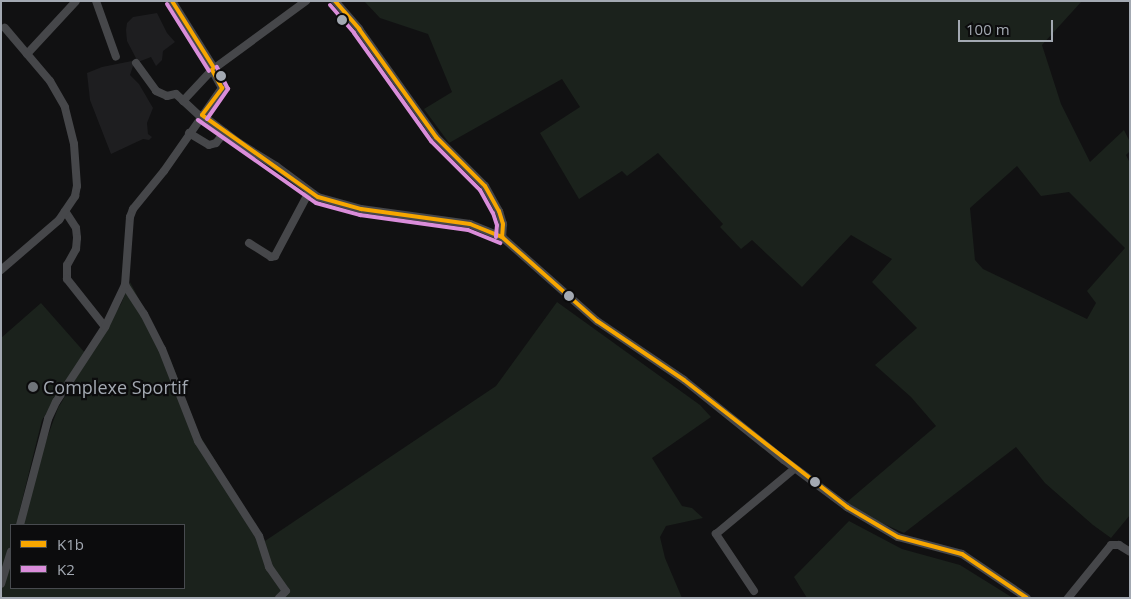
<!DOCTYPE html>
<style>
body{margin:0}
#map{position:relative;width:1131px;height:599px;overflow:hidden;background:#111112;font-family:"Open Sans",sans-serif}
div>[style]{position:absolute}
[style*='--x']{left:calc(var(--x)*1px);top:calc(var(--y)*1px);width:calc(var(--w)*1px);rotate:calc(var(--a)*1deg)}
.built>*{inset:0;background:#1e1e20}
.green>*{inset:0;background:#1b221c}
.minor>*{height:8px;margin:-4px;padding:0 4px;transform-origin:4px;border-radius:4px;background:#46474a}
.bus-1>*{height:4px;margin:-2px;padding:0 2px;transform-origin:2px;border-radius:2px;background:#f7a600}
.bus-2>*{height:4px;margin:-2px;padding:0 2px;transform-origin:2px;border-radius:2px;background:#da8dda}
.dots>*{width:14px;height:14px;translate:-50% -50%;box-sizing:border-box;border:2px solid #0c0c0d;border-radius:50%}
span{translate:-50% -50%;white-space:nowrap;text-align:center;line-height:1.15;-webkit-text-stroke:4.5px #0c0c0d;paint-order:stroke}
.poi-label{font-size:18px;color:#a3a9b2}
.left{translate:0 -50%;text-align:left}
.frame{position:absolute;inset:0;border:2px solid #a3a9b2;pointer-events:none}
.legend{position:absolute;left:10px;top:524px;width:175px;height:65px;box-sizing:border-box;background:#0c0c0d;border:1px solid #484b4f;margin:0;padding:6px 9px;list-style:none;font-size:15px;color:#a3a9b2}
.legend li{display:flex;align-items:center;gap:10px;height:25px}
.legend b{width:25px;border:1px solid #484b4f}
.scale{position:absolute;left:958px;top:20px;width:95px;height:22px;box-sizing:border-box;border:2px solid #a3a9b2;border-top:0;padding-left:6px;font-size:15px;line-height:18px;white-space:nowrap;color:#a3a9b2;-webkit-text-stroke:4px #0c0c0d;paint-order:stroke}
</style>
<div id="map">
<div class="built">
<i style="clip-path:polygon(157px 13px,167px 33px,175px 42px,163px 51px,162px 60px,156px 66px,151px 57px,138px 62px,127px 41px,126px 30px,127px 23px,133px 17px)"></i>
<i style="clip-path:polygon(132px 61px,134px 63px,130px 75px,139px 84px,153px 108px,147px 123px,148px 134px,152px 137px,149px 140px,143px 139px,111px 154px,90px 100px,87px 73px,102px 67px)"></i>
</div>
<div class="green">
<i style="clip-path:polygon(evenodd,364px 1px,1082px 1px,1042px 45px,1061px 104px,1090px 162px,1124px 130px,1130px 142px,1130px 151px,1126px 155px,1130px 163px,1130px 515px,1111px 538px,1093px 525px,1045px 483px,1016px 447px,904px 533px,873px 519px,847px 502px,936px 426px,911px 397px,875px 365px,917px 328px,872px 282px,892px 259px,851px 235px,802px 287px,752px 240px,741px 249px,720px 227px,723px 224px,658px 153px,627px 176px,622px 171px,579px 199px,540px 133px,580px 107px,562px 79px,449px 143px,424px 109px,452px 92px,428px 34px,380px 18px,364px 1px,1017px 166px,1041px 196px,1069px 192px,1125px 248px,1087px 291px,1096px 303px,1087px 319px,983px 269px,975px 260px,970px 208px,1017px 166px)"></i>
<i style="clip-path:polygon(evenodd,130px 282px,170px 358px,199px 434px,265px 541px,496px 386px,557px 302px,700px 405px,711px 417px,652px 458px,682px 506px,692px 508px,703px 518px,666px 526px,660px 537px,665px 558px,682px 598px,1px 598px,1px 338px,41px 303px,86px 354px,42px 420px,18px 517px,58px 408px,121px 304px,130px 282px,11px 525px,184px 525px,184px 588px,11px 588px,11px 525px)"></i>
<i style="clip-path:polygon(849px 521px,902px 549px,960px 565px,1013px 598px,807px 598px,794px 577px)"></i>
</div>
<div class="minor">
<i style="--x:96;--y:1;--w:59;--a:70.3"></i>
<i style="--x:172;--y:1;--w:79;--a:57.9"></i>
<i style="--x:335;--y:1;--w:37;--a:49"></i>
<i style="--x:359;--y:29;--w:133;--a:54.5"></i>
<i style="--x:436;--y:137;--w:69;--a:45"></i>
<i style="--x:485;--y:186;--w:29;--a:61"></i>
<i style="--x:499;--y:211;--w:14;--a:73"></i>
<i style="--x:503;--y:224;--w:13;--a:94"></i>
<i style="--x:27;--y:54;--w:72;--a:-47.2"></i>
<i style="--x:136;--y:63;--w:34;--a:54"></i>
<i style="--x:156;--y:91;--w:12;--a:24"></i>
<i style="--x:167;--y:96;--w:9;--a:-13"></i>
<i style="--x:176;--y:94;--w:34;--a:43"></i>
<i style="--x:183;--y:101;--w:42;--a:-46.9"></i>
<i style="--x:212;--y:70;--w:117;--a:-36.3"></i>
<i style="--x:202;--y:115;--w:46;--a:37.1"></i>
<i style="--x:239;--y:143;--w:44;--a:31.9"></i>
<i style="--x:276;--y:166;--w:52;--a:36.4"></i>
<i style="--x:318;--y:197;--w:45;--a:15.6"></i>
<i style="--x:361;--y:209;--w:110;--a:7.8"></i>
<i style="--x:470;--y:224;--w:35;--a:22"></i>
<i style="--x:502;--y:237;--w:127;--a:41.5"></i>
<i style="--x:597;--y:321;--w:105;--a:34.1"></i>
<i style="--x:684;--y:380;--w:128;--a:38.7"></i>
<i style="--x:784;--y:460;--w:79;--a:36.7"></i>
<i style="--x:847;--y:507;--w:59;--a:30.5"></i>
<i style="--x:898;--y:537;--w:66;--a:14.9"></i>
<i style="--x:962;--y:554;--w:78;--a:34.1"></i>
<i style="--x:189;--y:133;--w:23;--a:31"></i>
<i style="--x:209;--y:145;--w:7;--a:-16"></i>
<i style="--x:216;--y:143;--w:14;--a:-51"></i>
<i style="--x:65;--y:211;--w:20;--a:57"></i>
<i style="--x:76;--y:228;--w:10;--a:84"></i>
<i style="--x:77;--y:238;--w:11;--a:95"></i>
<i style="--x:76;--y:249;--w:18;--a:119"></i>
<i style="--x:67;--y:265;--w:14;--a:90"></i>
<i style="--x:67;--y:279;--w:61;--a:51.6"></i>
<i style="--x:249;--y:243;--w:26;--a:32"></i>
<i style="--x:271;--y:257;--w:4;--a:-14"></i>
<i style="--x:275;--y:256;--w:72;--a:-62"></i>
<i style="--x:1;--y:270;--w:77;--a:-40.8"></i>
<i style="--x:59;--y:220;--w:29;--a:-56"></i>
<i style="--x:75;--y:196;--w:10;--a:-79"></i>
<i style="--x:77;--y:186;--w:42;--a:-94.1"></i>
<i style="--x:74;--y:144;--w:38;--a:-104"></i>
<i style="--x:65;--y:107;--w:30;--a:-120"></i>
<i style="--x:50;--y:81;--w:70;--a:-130.3"></i>
<i style="--x:125;--y:285;--w:35;--a:57"></i>
<i style="--x:144;--y:314;--w:39;--a:63"></i>
<i style="--x:162;--y:349;--w:99;--a:68.6"></i>
<i style="--x:198;--y:441;--w:113;--a:57.3"></i>
<i style="--x:259;--y:536;--w:33;--a:72"></i>
<i style="--x:269;--y:567;--w:29;--a:55"></i>
<i style="--x:286;--y:591;--w:10;--a:135"></i>
<i style="--x:20;--y:525;--w:110;--a:-75.2"></i>
<i style="--x:48;--y:419;--w:19;--a:-65"></i>
<i style="--x:56;--y:402;--w:90;--a:-56.8"></i>
<i style="--x:105;--y:327;--w:47;--a:-64.5"></i>
<i style="--x:125;--y:285;--w:68;--a:-85.8"></i>
<i style="--x:130;--y:217;--w:9;--a:-69"></i>
<i style="--x:133;--y:209;--w:49;--a:-50.8"></i>
<i style="--x:164;--y:171;--w:101;--a:-55.1"></i>
<i style="--x:222;--y:88;--w:21;--a:-119"></i>
<i style="--x:1;--y:584;--w:34;--a:-73"></i>
<i style="--x:754;--y:591;--w:69;--a:-123.7"></i>
<i style="--x:716;--y:534;--w:102;--a:-39.8"></i>
<i style="--x:1068;--y:598;--w:68;--a:-50.9"></i>
<i style="--x:1111;--y:545;--w:8;--a:0"></i>
<i style="--x:1119;--y:545;--w:13;--a:32"></i>
</div>
<div class="bus-1">
<i style="--x:172;--y:1;--w:79;--a:57.9"></i>
<i style="--x:335;--y:1;--w:37;--a:49"></i>
<i style="--x:359;--y:29;--w:133;--a:54.5"></i>
<i style="--x:436;--y:137;--w:69;--a:45"></i>
<i style="--x:485;--y:186;--w:29;--a:61"></i>
<i style="--x:499;--y:211;--w:14;--a:73"></i>
<i style="--x:503;--y:224;--w:13;--a:94"></i>
<i style="--x:202;--y:115;--w:142;--a:35.3"></i>
<i style="--x:318;--y:197;--w:45;--a:15.6"></i>
<i style="--x:361;--y:209;--w:110;--a:7.8"></i>
<i style="--x:470;--y:224;--w:35;--a:22"></i>
<i style="--x:502;--y:237;--w:127;--a:41.5"></i>
<i style="--x:597;--y:321;--w:105;--a:34.1"></i>
<i style="--x:684;--y:380;--w:207;--a:37.9"></i>
<i style="--x:847;--y:507;--w:59;--a:30.5"></i>
<i style="--x:898;--y:537;--w:66;--a:14.9"></i>
<i style="--x:962;--y:554;--w:78;--a:34.1"></i>
<i style="--x:202;--y:115;--w:34;--a:-53"></i>
<i style="--x:222;--y:88;--w:21;--a:-119"></i>
</div>
<div class="bus-2">
<i style="--x:167;--y:4;--w:79;--a:57.9"></i>
<i style="--x:330;--y:5;--w:37;--a:49"></i>
<i style="--x:354;--y:33;--w:133;--a:54.5"></i>
<i style="--x:431;--y:141;--w:69;--a:45"></i>
<i style="--x:480;--y:190;--w:26;--a:61"></i>
<i style="--x:493;--y:213;--w:13;--a:72"></i>
<i style="--x:497;--y:225;--w:12;--a:95"></i>
<i style="--x:207;--y:119;--w:37;--a:-55"></i>
<i style="--x:228;--y:89;--w:25;--a:-117"></i>
<i style="--x:198;--y:120;--w:144;--a:35.1"></i>
<i style="--x:316;--y:203;--w:46;--a:15.3"></i>
<i style="--x:360;--y:215;--w:109;--a:7.9"></i>
<i style="--x:468;--y:230;--w:35;--a:22"></i>
</div>
<div class="dots">
<i style="left:342px;top:20px;background:#a3a9b2"></i>
<i style="left:221px;top:76px;background:#a3a9b2"></i>
<i style="left:569px;top:296px;background:#a3a9b2"></i>
<i style="left:33px;top:387px;background:#70747a"></i>
<i style="left:815px;top:482px;background:#a3a9b2"></i>
</div>
<div class="poi-label">
<span class="left" style="left:43px;top:387px">Complexe Sportif</span>
</div>
<div class="frame"></div>
<ul class="legend">
<li><b style="height:6px;background:#f7a600"></b>K1b</li>
<li><b style="height:6px;background:#da8dda"></b>K2</li>
</ul>
<div class="scale">100 m</div>
</div>
